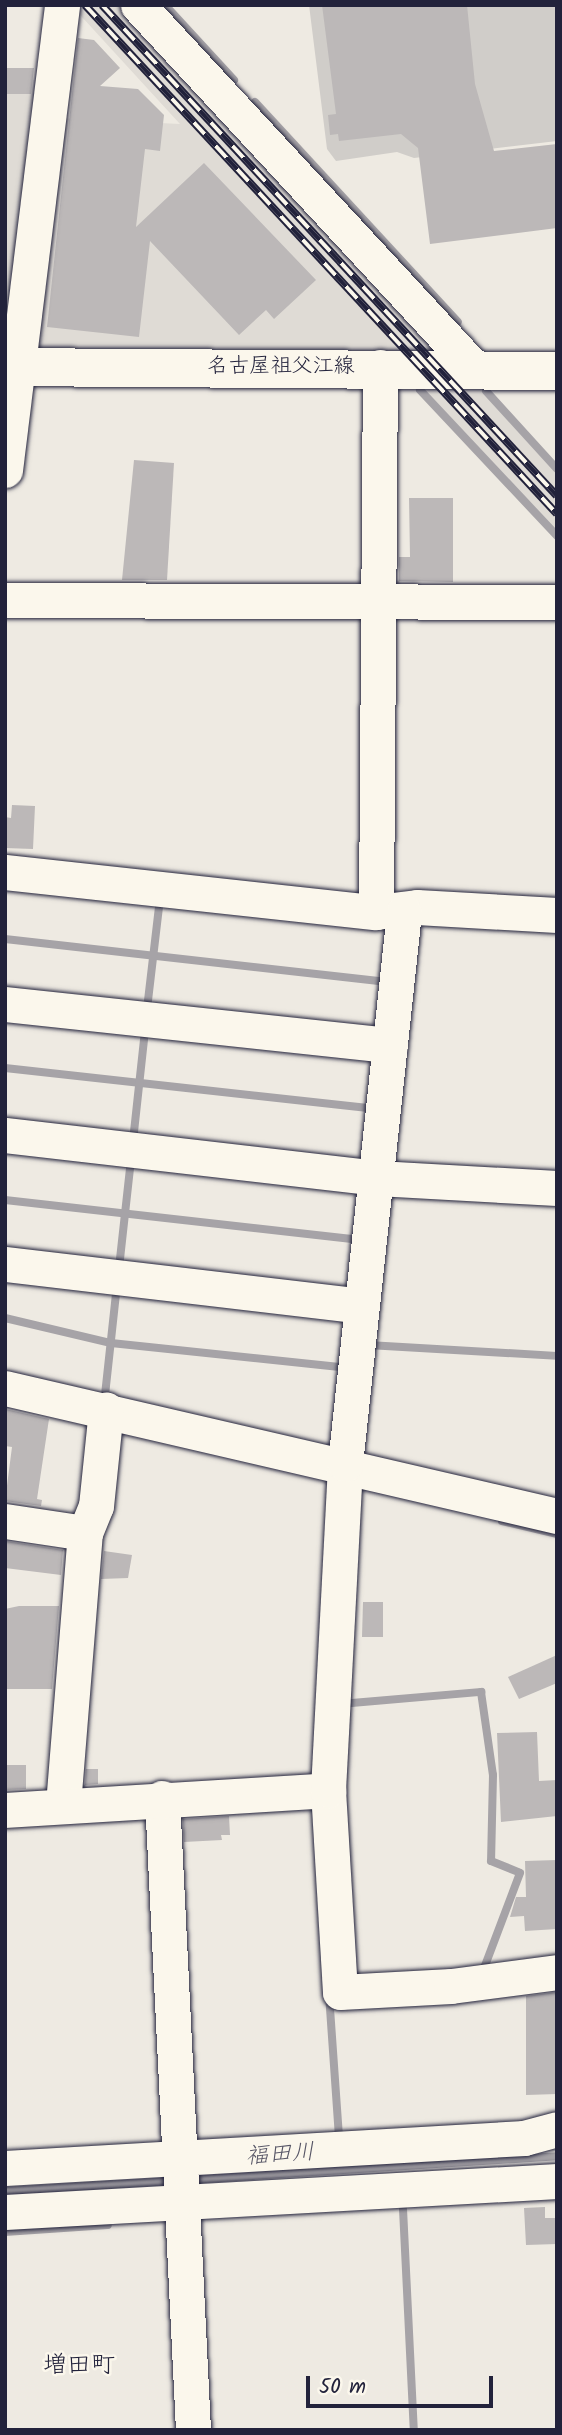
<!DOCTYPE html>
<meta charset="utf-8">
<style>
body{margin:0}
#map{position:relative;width:562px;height:2435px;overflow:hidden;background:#eeeae2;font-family:Kalam,"Klee One",sans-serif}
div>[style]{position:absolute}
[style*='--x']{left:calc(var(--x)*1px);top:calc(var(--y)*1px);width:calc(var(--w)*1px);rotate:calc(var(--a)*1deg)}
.built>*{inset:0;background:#dfdbd5}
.green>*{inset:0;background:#d0cdc9}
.stream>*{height:8px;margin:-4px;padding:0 4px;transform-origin:4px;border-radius:4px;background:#a6a3a7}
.building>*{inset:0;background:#bcb8b8}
.roads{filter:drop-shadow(0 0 2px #22223b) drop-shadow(0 0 2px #22223b)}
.minor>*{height:35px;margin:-17.5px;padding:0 17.5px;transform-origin:17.5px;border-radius:17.5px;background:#fbf7ec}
.major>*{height:38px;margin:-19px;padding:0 19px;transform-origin:19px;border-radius:19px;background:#fbf7ec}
.rail>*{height:8px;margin-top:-4px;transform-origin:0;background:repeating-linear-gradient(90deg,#fbf7ec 0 16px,#22223b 0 32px);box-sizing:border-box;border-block:2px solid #22223b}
span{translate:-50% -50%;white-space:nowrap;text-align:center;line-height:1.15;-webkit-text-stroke:5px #fbf7ec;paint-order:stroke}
.street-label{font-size:21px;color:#22223b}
.water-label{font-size:23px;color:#575666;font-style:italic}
.quarter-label{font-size:24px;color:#22223b}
.frame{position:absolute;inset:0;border:7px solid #22223b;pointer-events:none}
.scale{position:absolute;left:306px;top:2376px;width:187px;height:32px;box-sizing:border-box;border:4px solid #22223b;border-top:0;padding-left:9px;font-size:21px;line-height:24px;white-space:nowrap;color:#22223b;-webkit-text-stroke:5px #fbf7ec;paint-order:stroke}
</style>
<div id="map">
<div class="built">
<i style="clip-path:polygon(71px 5px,123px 5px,442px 343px,433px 353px,33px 349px,58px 118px,180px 124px)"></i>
<i style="clip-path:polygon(5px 80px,41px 80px,5px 346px)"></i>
<i style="clip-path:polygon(423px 389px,480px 389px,557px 474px,557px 531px)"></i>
</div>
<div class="green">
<i style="clip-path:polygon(309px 5px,557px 5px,557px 141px,414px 158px,397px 152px,336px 161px,327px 149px)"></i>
</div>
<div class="stream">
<i style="--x:165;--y:5;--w:102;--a:47.4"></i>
<i style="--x:255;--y:102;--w:299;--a:47.3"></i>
<i style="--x:420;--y:390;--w:200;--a:46.8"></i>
<i style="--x:486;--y:391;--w:105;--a:47.7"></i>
<i style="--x:5;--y:939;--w:385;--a:6.4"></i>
<i style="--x:147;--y:1009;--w:111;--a:-83.3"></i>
<i style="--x:5;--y:1068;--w:372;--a:6.3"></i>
<i style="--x:133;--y:1141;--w:111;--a:-83.8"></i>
<i style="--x:5;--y:1200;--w:358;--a:6.4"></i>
<i style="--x:119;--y:1268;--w:109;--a:-83.7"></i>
<i style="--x:5;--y:1318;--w:109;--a:13.3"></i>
<i style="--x:111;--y:1343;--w:237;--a:6"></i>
<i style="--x:368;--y:1345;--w:189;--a:3.3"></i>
<i style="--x:110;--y:1397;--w:5;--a:-158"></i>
<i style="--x:105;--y:1395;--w:111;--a:-83.8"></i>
<i style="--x:502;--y:1521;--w:57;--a:13.3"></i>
<i style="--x:340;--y:1704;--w:142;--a:-4.9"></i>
<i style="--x:481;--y:1692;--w:84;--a:81.8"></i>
<i style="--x:493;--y:1775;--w:86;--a:91.3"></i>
<i style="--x:491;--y:1861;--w:31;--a:22"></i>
<i style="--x:520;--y:1873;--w:105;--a:110.7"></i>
<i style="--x:329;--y:1994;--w:143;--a:86"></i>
<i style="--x:339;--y:2137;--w:5;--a:169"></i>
<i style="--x:190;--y:2180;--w:368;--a:-3.7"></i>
<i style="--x:5;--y:2191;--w:168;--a:-3.4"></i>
<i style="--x:403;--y:2209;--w:221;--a:87.2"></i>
<i style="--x:5;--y:2232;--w:103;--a:-3.9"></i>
</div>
<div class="building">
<i style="clip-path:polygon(322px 5px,467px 5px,475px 84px,494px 151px,557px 144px,557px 228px,430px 244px,418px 148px,401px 134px,339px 141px,338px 134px,330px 135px,328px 115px,336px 114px)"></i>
<i style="clip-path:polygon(78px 38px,94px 40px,120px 68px,100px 86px,138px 89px,164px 115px,160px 151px,145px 149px,136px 227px,204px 163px,316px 280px,274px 319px,266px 310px,239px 335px,150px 241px,139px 337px,47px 327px)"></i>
<i style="clip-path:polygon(5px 68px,34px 68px,31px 94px,5px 94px)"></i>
<i style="clip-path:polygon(134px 460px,174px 463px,167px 580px,122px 580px)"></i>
<i style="clip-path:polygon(409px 498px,453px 498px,453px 582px,399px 581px,399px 557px,410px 557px)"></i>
<i style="clip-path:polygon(12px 805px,35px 806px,33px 849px,5px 848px,5px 817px,11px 818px)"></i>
<i style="clip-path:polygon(5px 1409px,49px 1419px,37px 1499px,42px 1500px,41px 1506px,5px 1501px,12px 1447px,5px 1446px)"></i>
<i style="clip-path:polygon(5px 1541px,63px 1550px,61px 1575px,5px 1568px)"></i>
<i style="clip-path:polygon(104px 1551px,132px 1555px,128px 1578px,101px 1579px)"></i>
<i style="clip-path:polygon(363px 1602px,383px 1602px,383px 1637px,362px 1637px)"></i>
<i style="clip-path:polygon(19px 1606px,59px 1606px,52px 1689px,5px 1689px,5px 1609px)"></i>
<i style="clip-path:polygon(557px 1655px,557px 1683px,519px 1699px,508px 1677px)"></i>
<i style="clip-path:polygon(537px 1732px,539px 1781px,557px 1780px,557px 1816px,501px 1822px,497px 1733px)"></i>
<i style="clip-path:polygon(5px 1765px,26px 1765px,26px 1789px,5px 1790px)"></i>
<i style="clip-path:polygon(86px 1769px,98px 1769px,98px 1784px,85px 1785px)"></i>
<i style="clip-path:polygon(229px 1816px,230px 1835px,221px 1835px,222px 1840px,184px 1842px,183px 1819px)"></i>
<i style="clip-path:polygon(557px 1860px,557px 1929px,525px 1931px,524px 1916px,510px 1917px,516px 1897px,526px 1897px,525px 1861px)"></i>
<i style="clip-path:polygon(557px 1992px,557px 2094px,526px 2095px,526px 1996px)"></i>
<i style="clip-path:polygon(545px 2207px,545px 2218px,557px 2218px,557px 2244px,526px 2245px,524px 2208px)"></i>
</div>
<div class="roads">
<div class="minor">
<i style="--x:138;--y:5;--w:495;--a:47.2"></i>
<i style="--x:5;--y:470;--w:468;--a:-83"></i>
<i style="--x:5;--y:600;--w:552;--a:0.21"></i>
<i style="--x:5;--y:872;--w:373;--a:6.2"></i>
<i style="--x:376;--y:912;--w:41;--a:-7"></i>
<i style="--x:417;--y:907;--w:140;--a:3.3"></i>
<i style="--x:376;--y:912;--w:545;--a:-89.58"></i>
<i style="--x:5;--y:1004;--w:387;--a:6.1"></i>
<i style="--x:5;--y:1135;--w:374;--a:6.6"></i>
<i style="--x:377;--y:1178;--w:180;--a:3.2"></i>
<i style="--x:5;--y:1264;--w:359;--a:6.7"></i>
<i style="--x:5;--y:1388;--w:567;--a:13.06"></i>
<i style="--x:5;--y:1521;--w:81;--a:8.5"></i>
<i style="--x:328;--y:1790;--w:202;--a:86.6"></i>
<i style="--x:340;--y:1992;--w:111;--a:-3.1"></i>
<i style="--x:451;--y:1986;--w:107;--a:-7.5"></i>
<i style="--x:162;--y:1798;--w:633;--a:87.19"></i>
<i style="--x:63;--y:1805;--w:273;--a:-85.4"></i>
<i style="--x:85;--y:1533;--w:29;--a:-68"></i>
<i style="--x:96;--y:1506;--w:97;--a:-84.1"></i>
<i style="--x:5;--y:1810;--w:324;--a:-3.5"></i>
<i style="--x:328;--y:1790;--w:326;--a:-87"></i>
<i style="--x:345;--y:1464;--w:555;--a:-83.9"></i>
<i style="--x:5;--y:2168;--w:520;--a:-3.31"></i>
<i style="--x:524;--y:2138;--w:34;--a:-15"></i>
<i style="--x:5;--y:2212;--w:553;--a:-3.21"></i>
</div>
<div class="major">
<i style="--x:5;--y:367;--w:552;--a:0.42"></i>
</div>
</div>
<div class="rail">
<i style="--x:85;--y:5;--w:694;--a:47.16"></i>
<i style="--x:102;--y:5;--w:669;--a:47.18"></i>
</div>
<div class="street-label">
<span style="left:281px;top:367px">名古屋祖父江線</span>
</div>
<div class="water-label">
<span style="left:280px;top:2155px;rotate:-4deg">福田川</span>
</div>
<div class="quarter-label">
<span style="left:79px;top:2366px">増田町</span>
</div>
<div class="frame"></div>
<div class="scale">50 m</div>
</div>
